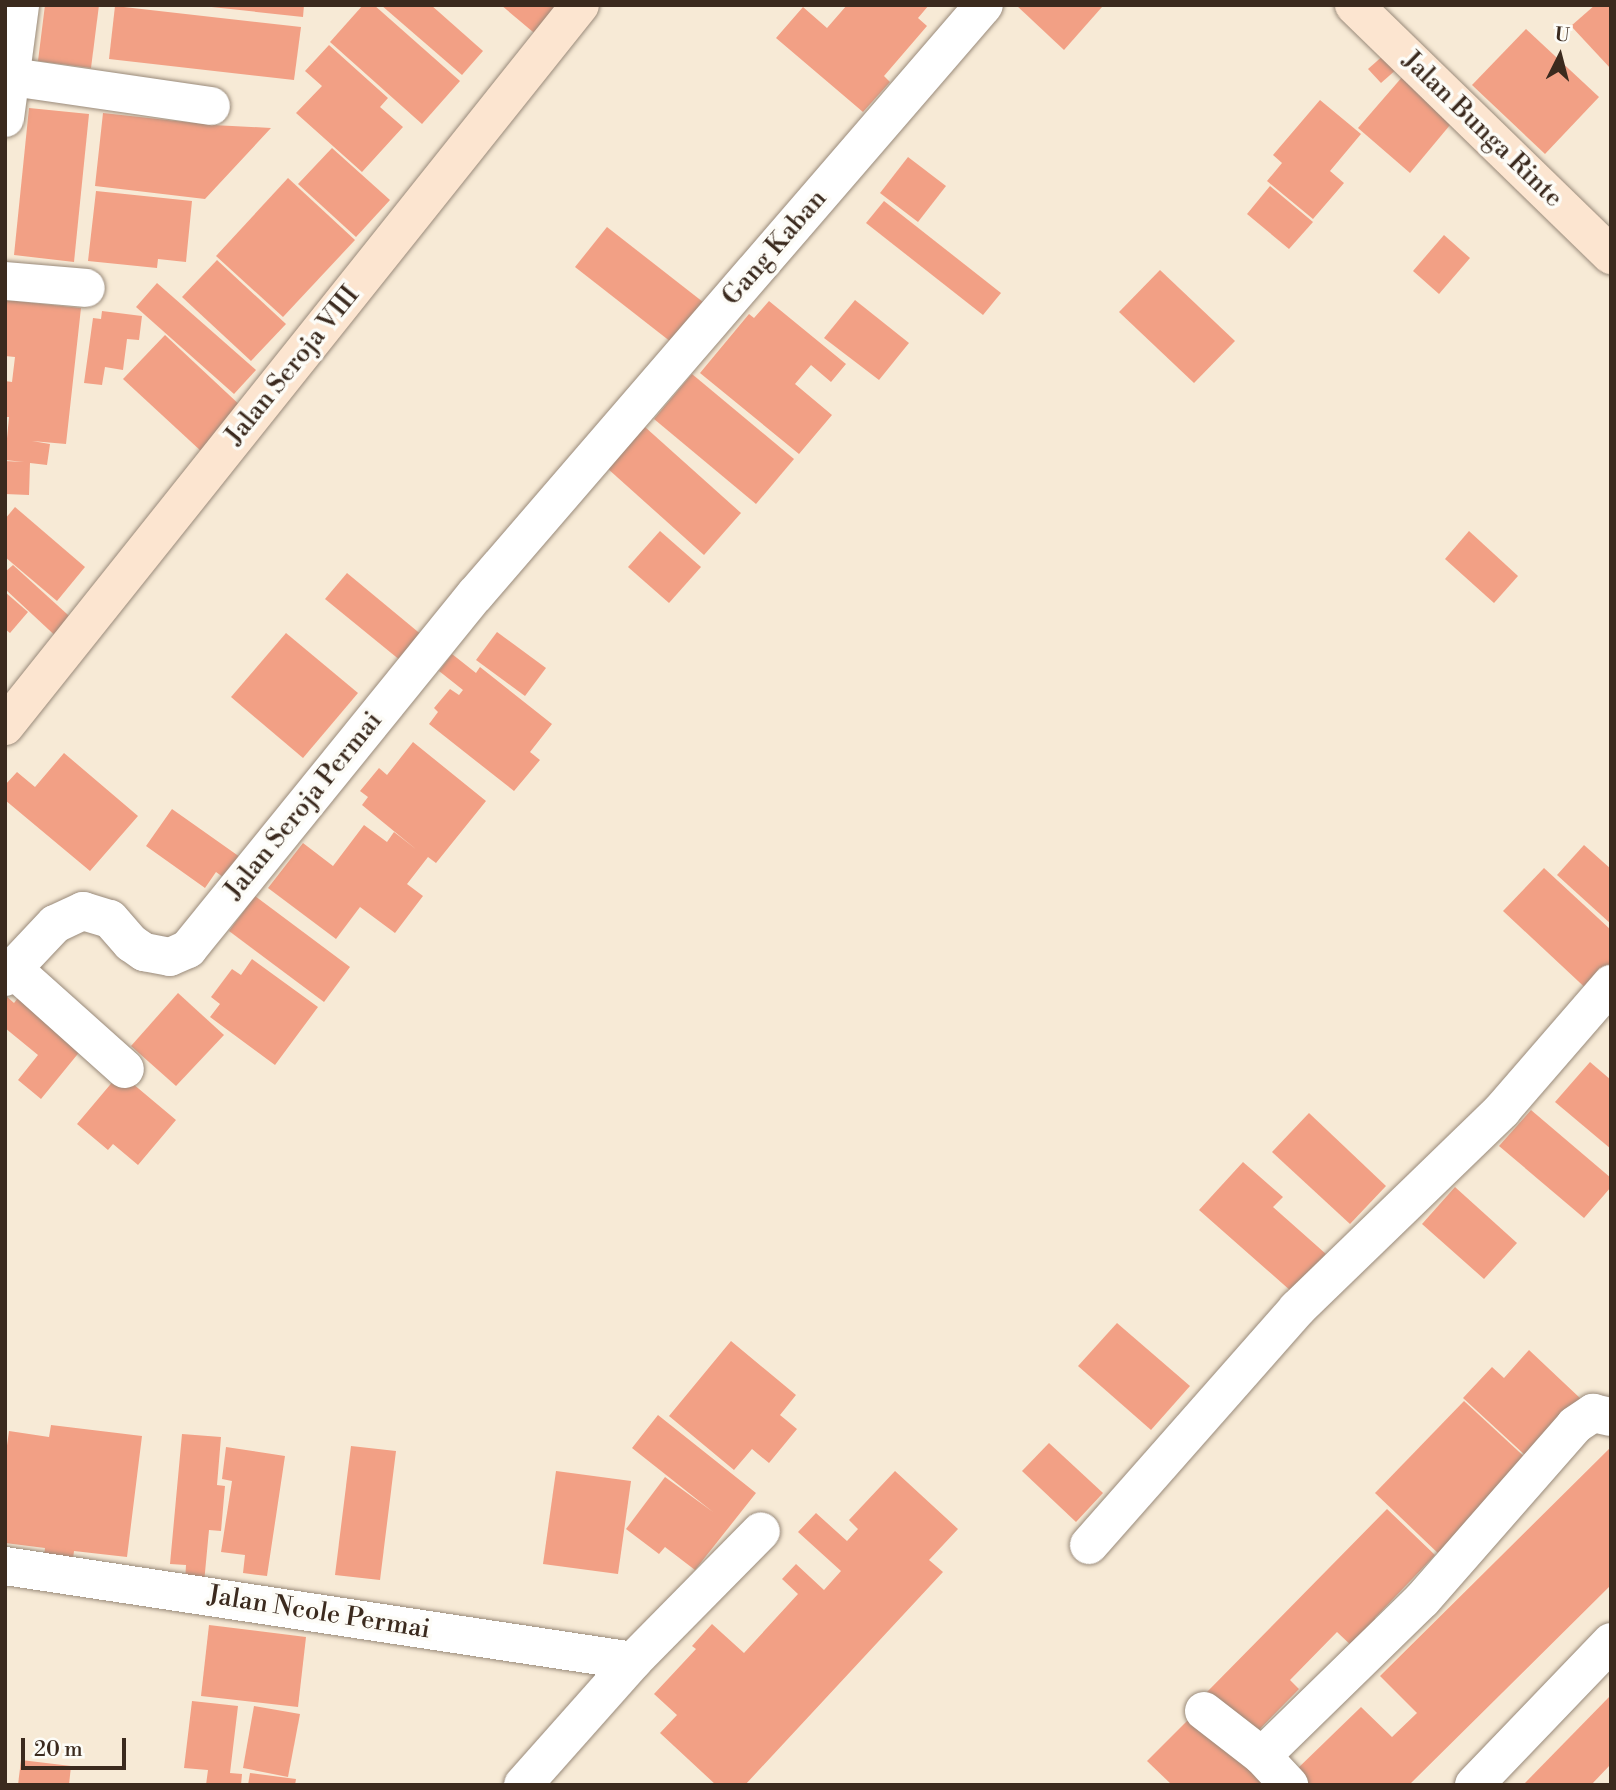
<!DOCTYPE html>
<style>
body{margin:0}
#map{position:relative;width:1616px;height:1790px;overflow:hidden;background:#f7ead6;font-family:"Libre Bodoni",serif}
div>[style]{position:absolute}
[style*='--x']{left:calc(var(--x)*1px);top:calc(var(--y)*1px);width:calc(var(--w)*1px);rotate:calc(var(--a)*1deg)}
.building>*{inset:0;background:#f2a085}
.roads{filter:drop-shadow(0 0 2px #998a7a) drop-shadow(0 0 2px #998a7a)}
.street>*{height:38px;margin:-19px;padding:0 19px;transform-origin:19px;border-radius:19px;background:#fff}
.secondary>*{height:38px;margin:-19px;padding:0 19px;transform-origin:19px;border-radius:19px;background:#fce5d0}
span{translate:-50% -50%;white-space:nowrap;text-align:center;line-height:1.15;-webkit-text-stroke:7px #fdfcf7;paint-order:stroke}
.street-label{font-size:26px;color:#3b2a1e}
.frame{position:absolute;inset:0;border:7px solid #3b2a1e;pointer-events:none}
.north{position:absolute;left:1525px;top:21px;width:70px;height:70px;-webkit-text-stroke:5px #fdfcf7;paint-order:stroke;rotate:6deg;font-size:19px;font-weight:700;line-height:28px;text-align:center;color:#3b2a1e}
.north::after{content:'';display:block;margin:auto;width:24px;height:32px;background:#3b2a1e;clip-path:polygon(50% 0,100% 100%,50% 72%,0 100%)}
.scale{position:absolute;left:21px;top:1738px;width:105px;height:32px;box-sizing:border-box;border:4px solid #3b2a1e;border-top:0;padding-left:9px;font-size:21px;line-height:24px;white-space:nowrap;color:#3b2a1e;-webkit-text-stroke:5px #fdfcf7;paint-order:stroke}
</style>
<div id="map">
<div class="building">
<i style="clip-path:polygon(45px 5px,99px 5px,91px 68px,38px 61px)"></i>
<i style="clip-path:polygon(193px 5px,304px 5px,303px 17px)"></i>
<i style="clip-path:polygon(363px 5px,374px 5px,460px 81px,422px 124px,330px 42px)"></i>
<i style="clip-path:polygon(381px 5px,431px 5px,483px 51px,462px 75px)"></i>
<i style="clip-path:polygon(501px 5px,559px 5px,539px 37px)"></i>
<i style="clip-path:polygon(847px 5px,929px 5px,918px 18px,927px 26px,884px 76px,890px 82px,863px 112px,776px 38px,803px 7px,827px 28px)"></i>
<i style="clip-path:polygon(1016px 5px,1100px 5px,1102px 7px,1064px 50px)"></i>
<i style="clip-path:polygon(1595px 5px,1611px 5px,1611px 69px,1571px 26px)"></i>
<i style="clip-path:polygon(115px 6px,301px 27px,294px 80px,109px 59px)"></i>
<i style="clip-path:polygon(1526px 29px,1599px 97px,1545px 154px,1472px 85px)"></i>
<i style="clip-path:polygon(329px 45px,388px 98px,380px 107px,403px 127px,362px 172px,296px 113px,322px 86px,305px 71px)"></i>
<i style="clip-path:polygon(1385px 54px,1398px 68px,1381px 83px,1368px 69px)"></i>
<i style="clip-path:polygon(1403px 76px,1455px 119px,1410px 173px,1358px 128px)"></i>
<i style="clip-path:polygon(1320px 100px,1361px 134px,1330px 171px,1344px 183px,1313px 219px,1267px 181px,1282px 163px,1273px 155px)"></i>
<i style="clip-path:polygon(29px 108px,89px 114px,74px 262px,14px 255px)"></i>
<i style="clip-path:polygon(103px 113px,213px 125px,271px 128px,205px 199px,95px 186px)"></i>
<i style="clip-path:polygon(332px 148px,390px 200px,356px 237px,298px 184px)"></i>
<i style="clip-path:polygon(908px 157px,946px 186px,918px 222px,880px 193px)"></i>
<i style="clip-path:polygon(288px 178px,355px 240px,283px 317px,216px 256px)"></i>
<i style="clip-path:polygon(1270px 186px,1313px 222px,1289px 249px,1247px 214px)"></i>
<i style="clip-path:polygon(96px 191px,192px 201px,186px 262px,158px 259px,157px 268px,88px 261px)"></i>
<i style="clip-path:polygon(884px 201px,1001px 293px,983px 315px,866px 223px)"></i>
<i style="clip-path:polygon(607px 227px,703px 302px,671px 342px,575px 267px)"></i>
<i style="clip-path:polygon(1444px 235px,1470px 258px,1439px 294px,1413px 271px)"></i>
<i style="clip-path:polygon(217px 260px,286px 324px,251px 361px,182px 297px)"></i>
<i style="clip-path:polygon(1160px 270px,1235px 341px,1194px 383px,1119px 312px)"></i>
<i style="clip-path:polygon(157px 283px,256px 370px,234px 394px,136px 307px)"></i>
<i style="clip-path:polygon(5px 300px,81px 308px,66px 444px,32px 441px,50px 444px,47px 465px,30px 463px,29px 495px,5px 494px,5px 461px,24px 462px,5px 460px,9px 417px,5px 417px,5px 381px,12px 382px,15px 357px,5px 356px)"></i>
<i style="clip-path:polygon(855px 300px,909px 343px,879px 380px,824px 338px)"></i>
<i style="clip-path:polygon(769px 301px,846px 364px,831px 382px,811px 365px,795px 384px,832px 415px,799px 454px,700px 373px,749px 314px,754px 318px)"></i>
<i style="clip-path:polygon(102px 311px,142px 316px,139px 340px,127px 339px,123px 370px,105px 367px,102px 385px,84px 383px,93px 318px,101px 319px)"></i>
<i style="clip-path:polygon(165px 335px,243px 408px,202px 452px,123px 379px)"></i>
<i style="clip-path:polygon(692px 374px,794px 459px,756px 504px,654px 419px)"></i>
<i style="clip-path:polygon(645px 427px,741px 513px,704px 555px,607px 468px)"></i>
<i style="clip-path:polygon(15px 507px,85px 567px,57px 601px,5px 557px,5px 519px)"></i>
<i style="clip-path:polygon(660px 531px,701px 567px,669px 603px,628px 567px)"></i>
<i style="clip-path:polygon(1469px 531px,1518px 576px,1494px 603px,1445px 559px)"></i>
<i style="clip-path:polygon(13px 565px,78px 624px,62px 642px,5px 589px,5px 572px)"></i>
<i style="clip-path:polygon(347px 573px,423px 636px,401px 661px,325px 599px)"></i>
<i style="clip-path:polygon(5px 592px,28px 612px,10px 633px,5px 629px)"></i>
<i style="clip-path:polygon(497px 632px,546px 668px,525px 696px,476px 660px)"></i>
<i style="clip-path:polygon(286px 633px,358px 693px,303px 758px,231px 697px)"></i>
<i style="clip-path:polygon(452px 654px,476px 673px,480px 667px,552px 724px,530px 752px,540px 760px,514px 791px,429px 724px,438px 712px,434px 708px,450px 689px,459px 695px,463px 690px,439px 671px)"></i>
<i style="clip-path:polygon(413px 742px,486px 801px,436px 863px,428px 857px,407px 884px,423px 896px,395px 933px,360px 907px,336px 939px,268px 888px,303px 843px,333px 866px,364px 825px,387px 842px,394px 832px,417px 850px,362px 805px,368px 797px,360px 791px,379px 768px,387px 775px)"></i>
<i style="clip-path:polygon(64px 753px,138px 816px,90px 871px,5px 800px,5px 785px,17px 772px,35px 787px)"></i>
<i style="clip-path:polygon(172px 809px,247px 862px,231px 883px,216px 872px,205px 888px,146px 846px)"></i>
<i style="clip-path:polygon(1584px 845px,1611px 869px,1611px 924px,1557px 875px)"></i>
<i style="clip-path:polygon(1544px 868px,1611px 930px,1611px 976px,1593px 995px,1503px 911px)"></i>
<i style="clip-path:polygon(255px 896px,350px 967px,324px 1002px,229px 931px)"></i>
<i style="clip-path:polygon(252px 959px,318px 1007px,275px 1065px,210px 1017px,220px 1004px,211px 997px,232px 969px,241px 975px)"></i>
<i style="clip-path:polygon(26px 988px,90px 1039px,41px 1099px,18px 1080px,38px 1055px,5px 1028px,5px 995px,14px 1003px)"></i>
<i style="clip-path:polygon(178px 993px,224px 1035px,176px 1086px,131px 1046px)"></i>
<i style="clip-path:polygon(1590px 1062px,1611px 1080px,1611px 1149px,1555px 1102px)"></i>
<i style="clip-path:polygon(120px 1073px,176px 1120px,138px 1165px,113px 1144px,108px 1150px,77px 1124px)"></i>
<i style="clip-path:polygon(1531px 1110px,1611px 1178px,1611px 1187px,1584px 1218px,1499px 1146px)"></i>
<i style="clip-path:polygon(1309px 1113px,1386px 1186px,1350px 1224px,1272px 1152px)"></i>
<i style="clip-path:polygon(1243px 1162px,1283px 1197px,1273px 1207px,1326px 1254px,1292px 1292px,1199px 1210px)"></i>
<i style="clip-path:polygon(1455px 1187px,1517px 1243px,1484px 1279px,1422px 1224px)"></i>
<i style="clip-path:polygon(1117px 1323px,1190px 1386px,1151px 1430px,1078px 1366px)"></i>
<i style="clip-path:polygon(731px 1341px,796px 1395px,780px 1415px,797px 1429px,769px 1463px,752px 1449px,734px 1470px,669px 1416px)"></i>
<i style="clip-path:polygon(1529px 1350px,1581px 1399px,1527px 1457px,1463px 1398px,1492px 1367px,1504px 1378px)"></i>
<i style="clip-path:polygon(1464px 1401px,1531px 1463px,1442px 1557px,1375px 1493px)"></i>
<i style="clip-path:polygon(658px 1415px,756px 1493px,695px 1570px,665px 1547px,659px 1554px,626px 1529px,665px 1477px,713px 1512px,632px 1448px)"></i>
<i style="clip-path:polygon(51px 1425px,142px 1436px,127px 1557px,74px 1551px,72px 1567px,43px 1563px,45px 1548px,5px 1543px,5px 1460px,9px 1431px,49px 1437px)"></i>
<i style="clip-path:polygon(182px 1434px,221px 1437px,217px 1485px,225px 1486px,221px 1531px,209px 1530px,204px 1583px,185px 1581px,186px 1565px,170px 1564px)"></i>
<i style="clip-path:polygon(1049px 1443px,1103px 1493px,1076px 1522px,1022px 1471px)"></i>
<i style="clip-path:polygon(351px 1446px,396px 1451px,380px 1580px,335px 1575px)"></i>
<i style="clip-path:polygon(226px 1447px,285px 1456px,267px 1576px,243px 1573px,245px 1555px,221px 1552px,232px 1481px,222px 1479px)"></i>
<i style="clip-path:polygon(1611px 1447px,1611px 1585px,1409px 1785px,1309px 1785px,1295px 1771px,1361px 1707px,1392px 1737px,1417px 1713px,1380px 1676px)"></i>
<i style="clip-path:polygon(556px 1471px,631px 1481px,618px 1574px,543px 1564px)"></i>
<i style="clip-path:polygon(895px 1471px,958px 1529px,929px 1560px,943px 1572px,745px 1785px,716px 1785px,660px 1733px,677px 1715px,654px 1694px,696px 1649px,692px 1646px,712px 1624px,744px 1653px,798px 1594px,782px 1579px,796px 1564px,824px 1590px,841px 1571px,798px 1532px,816px 1513px,847px 1541px,858px 1529px,849px 1520px)"></i>
<i style="clip-path:polygon(1387px 1509px,1435px 1555px,1375px 1618px,1379px 1622px,1354px 1648px,1337px 1632px,1290px 1680px,1299px 1689px,1252px 1737px,1206px 1693px)"></i>
<i style="clip-path:polygon(209px 1625px,306px 1637px,298px 1707px,201px 1696px)"></i>
<i style="clip-path:polygon(1611px 1695px,1611px 1764px,1591px 1785px,1523px 1785px)"></i>
<i style="clip-path:polygon(192px 1701px,238px 1706px,230px 1773px,242px 1774px,241px 1785px,206px 1785px,208px 1770px,184px 1768px)"></i>
<i style="clip-path:polygon(254px 1706px,300px 1714px,288px 1777px,243px 1768px)"></i>
<i style="clip-path:polygon(1194px 1714px,1267px 1785px,1172px 1785px,1147px 1761px)"></i>
<i style="clip-path:polygon(21px 1760px,71px 1766px,69px 1785px,18px 1785px)"></i>
<i style="clip-path:polygon(250px 1773px,296px 1779px,295px 1785px,248px 1785px)"></i>
</div>
<div class="roads">
<div class="street">
<i style="--x:12;--y:77;--w:201;--a:8.3"></i>
<i style="--x:5;--y:118;--w:114;--a:-82.4"></i>
<i style="--x:5;--y:281;--w:81;--a:4.9"></i>
<i style="--x:13;--y:969;--w:150;--a:41.8"></i>
<i style="--x:5;--y:977;--w:73;--a:-46.7"></i>
<i style="--x:55;--y:924;--w:31;--a:-25"></i>
<i style="--x:83;--y:911;--w:28;--a:17"></i>
<i style="--x:110;--y:919;--w:32;--a:49"></i>
<i style="--x:131;--y:943;--w:16;--a:35"></i>
<i style="--x:144;--y:952;--w:26;--a:11"></i>
<i style="--x:170;--y:957;--w:20;--a:-24"></i>
<i style="--x:188;--y:949;--w:456;--a:-51"></i>
<i style="--x:475;--y:595;--w:779;--a:-49.22"></i>
<i style="--x:1089;--y:1545;--w:315;--a:-48.6"></i>
<i style="--x:1297;--y:1309;--w:286;--a:-44.1"></i>
<i style="--x:1502;--y:1110;--w:167;--a:-49.1"></i>
<i style="--x:5;--y:1566;--w:635;--a:8.6"></i>
<i style="--x:1204;--y:1711;--w:73;--a:37.8"></i>
<i style="--x:1262;--y:1756;--w:40;--a:47"></i>
<i style="--x:1262;--y:1756;--w:223;--a:-44.3"></i>
<i style="--x:1422;--y:1600;--w:232;--a:-48.8"></i>
<i style="--x:1575;--y:1425;--w:22;--a:-34"></i>
<i style="--x:1593;--y:1413;--w:18;--a:13"></i>
<i style="--x:523;--y:1785;--w:166;--a:-48.4"></i>
<i style="--x:633;--y:1661;--w:182;--a:-45.4"></i>
<i style="--x:1474;--y:1785;--w:198;--a:-46.2"></i>
</div>
<div class="secondary">
<i style="--x:1354;--y:5;--w:359;--a:44.2"></i>
<i style="--x:5;--y:726;--w:922;--a:-51.43"></i>
</div>
</div>
<div class="street-label">
<span style="left:1482px;top:130px;rotate:44deg">Jalan Bunga Rinte</span>
<span style="left:775px;top:248px;rotate:-49deg">Gang Kaban</span>
<span style="left:293px;top:366px;rotate:-51deg">Jalan Seroja VIII</span>
<span style="left:304px;top:806px;rotate:-51deg">Jalan Seroja Permai</span>
<span style="left:319px;top:1613px;rotate:9deg">Jalan Ncole Permai</span>
</div>
<div class="frame"></div>
<div class="north">U</div>
<div class="scale">20 m</div>
</div>
